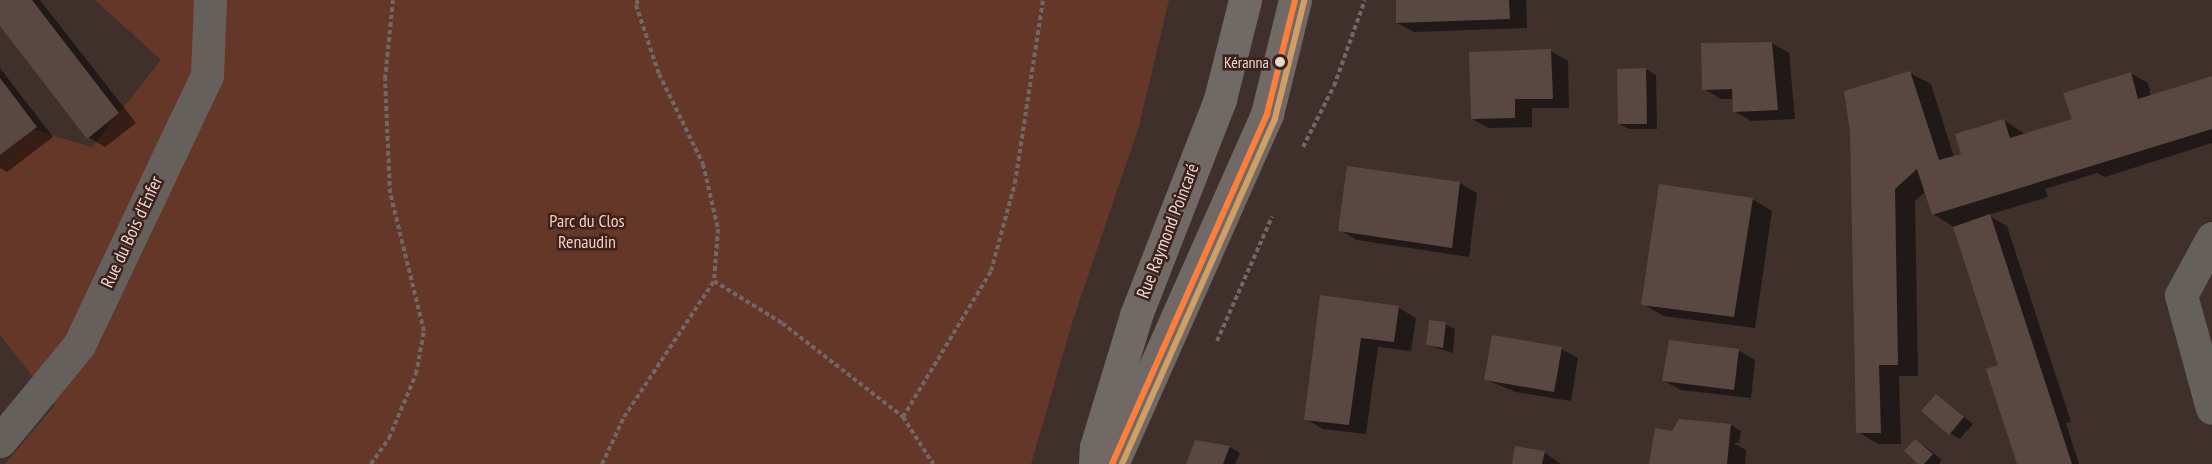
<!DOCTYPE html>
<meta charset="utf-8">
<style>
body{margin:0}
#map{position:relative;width:2212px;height:464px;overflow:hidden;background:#3f302b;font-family:"PT Sans Narrow",sans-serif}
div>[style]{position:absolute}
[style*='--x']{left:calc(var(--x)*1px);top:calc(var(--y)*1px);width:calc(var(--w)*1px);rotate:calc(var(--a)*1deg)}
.green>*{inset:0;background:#653728}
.shadow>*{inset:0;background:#0007}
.building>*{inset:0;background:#5a4741}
.path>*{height:4px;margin-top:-2px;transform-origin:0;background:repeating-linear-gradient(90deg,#6f6866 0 4.5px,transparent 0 7.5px)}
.street>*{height:33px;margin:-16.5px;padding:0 16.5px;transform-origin:16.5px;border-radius:16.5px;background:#66605d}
.secondary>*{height:33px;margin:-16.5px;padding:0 16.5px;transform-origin:16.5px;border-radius:16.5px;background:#716966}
.bus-1>*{height:6px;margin:-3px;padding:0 3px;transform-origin:3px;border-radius:3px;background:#ff7f3a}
.bus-2>*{height:6px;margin:-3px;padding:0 3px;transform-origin:3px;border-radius:3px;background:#d09f66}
.dots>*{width:16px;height:16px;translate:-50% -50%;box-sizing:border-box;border:3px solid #3c221a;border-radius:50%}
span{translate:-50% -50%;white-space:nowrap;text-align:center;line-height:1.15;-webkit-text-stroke:5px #3c221a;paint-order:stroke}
.bus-label{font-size:16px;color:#e8d6d1}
.right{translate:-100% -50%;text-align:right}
.park-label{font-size:18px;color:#f7cdbf}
.street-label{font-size:18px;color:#e8d6d1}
</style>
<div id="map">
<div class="green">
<i style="clip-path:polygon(95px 0,1169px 0,1139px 126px,1073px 320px,1031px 464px,5px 464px,55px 405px,0 335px,0 120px,92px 147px,161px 60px)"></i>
</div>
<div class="shadow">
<i style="clip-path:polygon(0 0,40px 0,136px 123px,105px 147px,88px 137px,0 23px)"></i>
<i style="clip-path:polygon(1397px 0,1526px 0,1527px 28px,1414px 32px,1397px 23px)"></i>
<i style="clip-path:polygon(1772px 43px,1789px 53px,1795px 119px,1751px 121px,1734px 111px,1734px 99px,1721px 99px,1704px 89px)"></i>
<i style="clip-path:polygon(1551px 51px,1568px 61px,1569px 108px,1532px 108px,1532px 127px,1489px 128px,1472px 119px)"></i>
<i style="clip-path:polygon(0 68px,53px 137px,7px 172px,0 168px)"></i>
<i style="clip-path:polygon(1646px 69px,1656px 75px,1657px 129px,1629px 129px,1619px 124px)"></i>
<i style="clip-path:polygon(1910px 73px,1931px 84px,1954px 157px,1963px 155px,2004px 120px,2026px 135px,2073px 120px,2130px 73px,2148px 83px,2151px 96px,2212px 77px,2212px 143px,2105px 177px,2097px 173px,2045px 189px,2048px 197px,1988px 215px,2007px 226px,2071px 422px,2066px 423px,2079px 464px,2018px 464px,2000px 366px,1954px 227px,1933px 214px,1926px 191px,1915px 201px,1918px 376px,1899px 376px,1901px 444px,1878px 444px,1858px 432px)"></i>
<i style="clip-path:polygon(1460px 183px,1477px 193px,1469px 257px,1357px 240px,1340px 230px)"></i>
<i style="clip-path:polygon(1752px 199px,1772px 211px,1755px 328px,1663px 316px,1643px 304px)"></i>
<i style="clip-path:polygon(1321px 297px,1399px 308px,1416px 318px,1411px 351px,1378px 347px,1366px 434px,1323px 429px,1306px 419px)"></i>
<i style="clip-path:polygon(1445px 324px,1455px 329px,1453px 353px,1427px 345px)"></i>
<i style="clip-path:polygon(1561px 349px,1578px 358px,1571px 401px,1516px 392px,1486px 380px)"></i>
<i style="clip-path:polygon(1738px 350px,1755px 360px,1751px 398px,1681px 390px,1664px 381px)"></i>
<i style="clip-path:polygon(1936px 396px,1973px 424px,1960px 439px,1950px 433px)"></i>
<i style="clip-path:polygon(1731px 425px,1741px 431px,1739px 443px,1733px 443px,1746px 450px,1745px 464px,1651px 464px,1673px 433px)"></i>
<i style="clip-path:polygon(1916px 441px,1926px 447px,1942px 460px,1939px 464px,1920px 464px)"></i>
<i style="clip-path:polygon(1196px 442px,1230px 447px,1240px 453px,1235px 464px,1188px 464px)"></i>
<i style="clip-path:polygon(1544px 452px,1561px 464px,1514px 464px)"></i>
</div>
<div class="building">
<i style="clip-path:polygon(0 0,32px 0,119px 113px,87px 139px,0 26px)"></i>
<i style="clip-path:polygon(1396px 0,1509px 0,1510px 19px,1396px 23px)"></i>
<i style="clip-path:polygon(1772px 42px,1778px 110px,1733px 112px,1732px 89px,1702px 90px,1701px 43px)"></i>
<i style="clip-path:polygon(1551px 49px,1553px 99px,1515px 99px,1515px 118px,1471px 119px,1469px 52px)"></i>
<i style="clip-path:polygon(1646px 68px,1647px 124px,1618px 124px,1617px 69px)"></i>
<i style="clip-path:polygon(1910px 71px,1939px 160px,1961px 154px,1955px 134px,2004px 119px,2010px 138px,2072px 119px,2063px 93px,2131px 72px,2138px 99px,2212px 76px,2212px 129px,1932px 215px,1917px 169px,1895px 189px,1898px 365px,1879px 365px,1881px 433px,1856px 433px,1850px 131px,1844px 91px)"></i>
<i style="clip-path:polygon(0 78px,37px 127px,0 155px)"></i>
<i style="clip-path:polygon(1347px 166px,1460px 182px,1452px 248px,1338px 231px)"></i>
<i style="clip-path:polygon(1659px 184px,1753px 198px,1734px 317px,1641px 305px)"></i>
<i style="clip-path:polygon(1990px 214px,2055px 412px,2072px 464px,2017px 464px,1986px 369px,1998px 365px,1953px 227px)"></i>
<i style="clip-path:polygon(1320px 295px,1399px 306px,1394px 342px,1361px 338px,1349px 425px,1304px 420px)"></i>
<i style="clip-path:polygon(1429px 320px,1446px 322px,1443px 348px,1426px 345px)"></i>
<i style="clip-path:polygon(1492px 335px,1562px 347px,1554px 392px,1484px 380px)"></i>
<i style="clip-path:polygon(1669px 340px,1739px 349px,1734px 390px,1662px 381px)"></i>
<i style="clip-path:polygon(1936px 394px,1964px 417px,1949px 435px,1921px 411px)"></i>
<i style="clip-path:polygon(1679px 419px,1731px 424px,1727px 464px,1649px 464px,1655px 428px,1672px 431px)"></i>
<i style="clip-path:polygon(1915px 439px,1933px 454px,1924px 464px,1918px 464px,1904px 451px)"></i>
<i style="clip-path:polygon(1195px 440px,1230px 446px,1223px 464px,1186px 464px)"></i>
<i style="clip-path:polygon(1515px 446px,1545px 451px,1542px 464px,1512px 464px)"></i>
</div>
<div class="path">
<i style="--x:638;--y:0;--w:5;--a:112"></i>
<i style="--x:636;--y:5;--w:73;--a:71.6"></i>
<i style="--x:659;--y:74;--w:100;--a:63.9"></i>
<i style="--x:703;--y:164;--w:67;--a:77"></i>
<i style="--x:718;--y:229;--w:52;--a:94.4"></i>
<i style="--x:714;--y:281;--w:80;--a:31.7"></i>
<i style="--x:782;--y:323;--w:153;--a:37.8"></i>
<i style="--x:903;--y:417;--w:56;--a:57.4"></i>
<i style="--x:1303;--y:147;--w:68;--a:-63.1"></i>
<i style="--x:1334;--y:86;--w:91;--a:-70.2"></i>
<i style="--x:1217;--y:341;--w:136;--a:-66.1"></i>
<i style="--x:903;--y:417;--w:170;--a:-58.9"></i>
<i style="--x:991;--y:271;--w:91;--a:-74.7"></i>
<i style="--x:1015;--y:183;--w:185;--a:-81.3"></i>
<i style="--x:371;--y:464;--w:32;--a:-55"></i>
<i style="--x:389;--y:438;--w:69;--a:-67.1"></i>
<i style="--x:416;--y:374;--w:44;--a:-79.5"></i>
<i style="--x:424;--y:331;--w:142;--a:-103.8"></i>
<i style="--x:390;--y:193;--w:114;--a:-92.5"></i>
<i style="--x:385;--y:79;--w:79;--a:-84.2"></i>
<i style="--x:602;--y:464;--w:52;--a:-64.9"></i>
<i style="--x:624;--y:417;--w:163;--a:-56.5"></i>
</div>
<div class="street">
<i style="--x:2212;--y:238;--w:65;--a:118.5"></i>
<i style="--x:2181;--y:295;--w:117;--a:74.7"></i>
<i style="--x:0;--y:441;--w:124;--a:-50.5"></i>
<i style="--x:79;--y:345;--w:299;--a:-64.6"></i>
<i style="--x:207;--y:75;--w:75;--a:-87.7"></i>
</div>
<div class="secondary">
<i style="--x:1095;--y:464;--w:17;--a:-87"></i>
<i style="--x:1096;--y:447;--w:138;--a:-73.1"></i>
<i style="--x:1136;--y:315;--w:232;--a:-68.7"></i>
<i style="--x:1220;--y:99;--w:102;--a:-75.8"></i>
<i style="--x:1112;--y:464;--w:383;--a:-66.1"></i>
<i style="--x:1267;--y:114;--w:117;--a:-76.2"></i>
</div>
<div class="bus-1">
<i style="--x:1112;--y:464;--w:383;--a:-66.1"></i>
<i style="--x:1267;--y:114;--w:117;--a:-76.2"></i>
</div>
<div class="bus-2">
<i style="--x:1122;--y:464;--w:378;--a:-66.1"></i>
<i style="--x:1275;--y:118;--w:120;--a:-76"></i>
</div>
<div class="dots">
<i style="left:1280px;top:62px;background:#e8d6d1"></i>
</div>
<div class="bus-label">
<span class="right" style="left:1269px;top:62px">Kéranna</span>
</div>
<div class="park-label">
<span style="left:587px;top:232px">Parc du Clos<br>Renaudin</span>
</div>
<div class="street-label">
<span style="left:1168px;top:231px;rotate:-69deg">Rue Raymond Poincaré</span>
<span style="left:132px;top:232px;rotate:-65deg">Rue du Bois d'Enfer</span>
</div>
</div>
